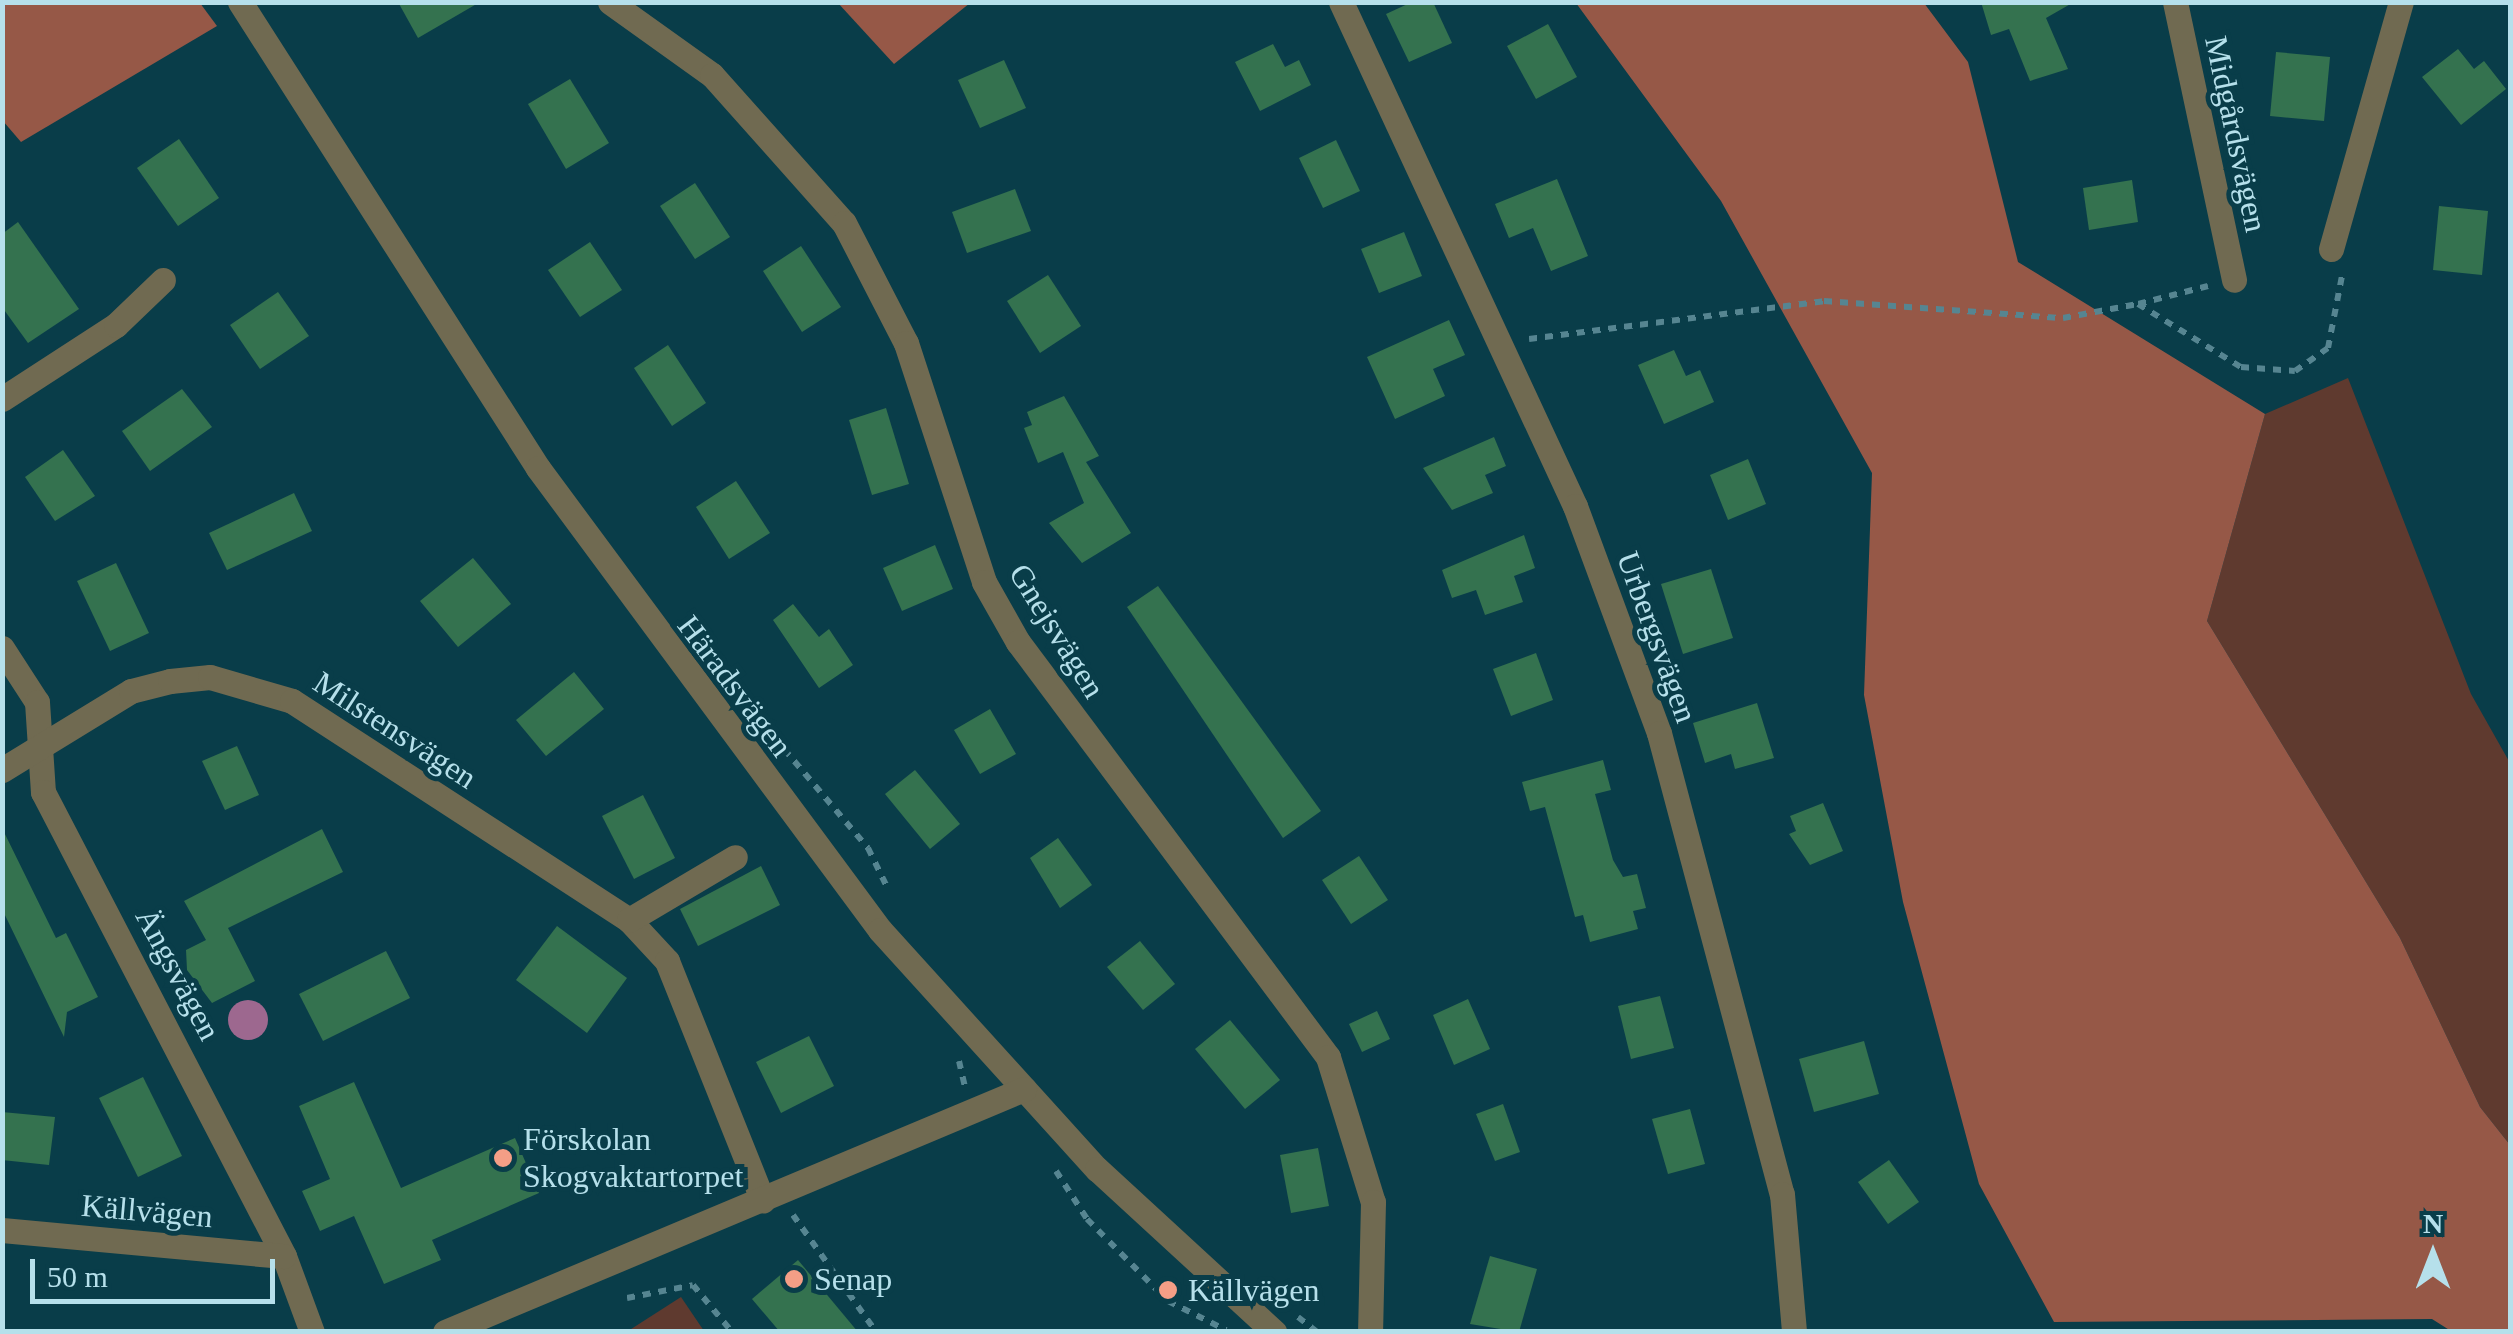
<!DOCTYPE html>
<meta charset="utf-8">
<style>
body{margin:0}
#map{position:relative;width:2513px;height:1334px;overflow:hidden;background:#093d49;font-family:"Times New Roman",serif}
div>[style]{position:absolute}
[style*='--x']{left:calc(var(--x)*1px);top:calc(var(--y)*1px);width:calc(var(--w)*1px);rotate:calc(var(--a)*1deg)}
.green>*{inset:0;background:#5f3a2f}
.forest>*{inset:0;background:#965847}
.water>*{inset:0;background:#9d688f}
.round{border-radius:50%}
.building>*{inset:0;background:#34724f}
.path>*{height:6px;margin-top:-3px;transform-origin:0;background:repeating-linear-gradient(90deg,#568591 0 8px,transparent 0 16px)}
.minor>*{height:25px;margin:-12.5px;padding:0 12.5px;transform-origin:12.5px;border-radius:12.5px;background:#706a51}
.dots>*{width:28px;height:28px;translate:-50% -50%;box-sizing:border-box;border:5px solid #093d49;border-radius:50%}
span{translate:-50% -50%;white-space:nowrap;text-align:center;line-height:1.15;-webkit-text-stroke:10px #093d49;paint-order:stroke}
.street-label{font-size:32px;color:#b6e0eb}
.poi-label{font-size:32px;color:#b6e0eb}
.left{translate:0 -50%;text-align:left}
.frame{position:absolute;inset:0;border:5px solid #b6e0eb;pointer-events:none}
.north{position:absolute;left:2383px;top:1204px;width:100px;height:100px;-webkit-text-stroke:8px #093d49;paint-order:stroke;rotate:0deg;font-size:28px;font-weight:700;line-height:40px;text-align:center;color:#b6e0eb}
.north::after{content:'';display:block;margin:auto;width:35px;height:45px;background:#b6e0eb;clip-path:polygon(50% 0,100% 100%,50% 72%,0 100%)}
.scale{position:absolute;left:30px;top:1259px;width:245px;height:45px;box-sizing:border-box;border:5px solid #b6e0eb;border-top:0;padding-left:12px;font-size:30px;line-height:35px;white-space:nowrap;color:#b6e0eb;-webkit-text-stroke:8px #093d49;paint-order:stroke}
</style>
<div id="map">
<div class="green">
<i style="clip-path:polygon(2348px 378px,2471px 694px,2510px 763px,2510px 1145px,2480px 1107px,2400px 938px,2207px 621px,2265px 414px)"></i>
<i style="clip-path:polygon(681px 1297px,704px 1331px,628px 1331px)"></i>
</div>
<div class="forest">
<i style="clip-path:polygon(2px 3px,200px 3px,217px 26px,21px 142px,3px 121px)"></i>
<i style="clip-path:polygon(838px 3px,970px 3px,894px 64px)"></i>
<i style="clip-path:polygon(1576px 3px,1924px 3px,1968px 62px,2018px 262px,2265px 414px,2207px 621px,2400px 938px,2480px 1107px,2510px 1145px,2510px 1331px,2451px 1331px,2432px 1319px,2054px 1322px,1979px 1184px,1903px 902px,1864px 695px,1872px 473px,1721px 201px)"></i>
</div>
<div class="water">
<i class="round" style="left:228px;top:1000px;width:40px;height:40px"></i>
</div>
<div class="building">
<i style="clip-path:polygon(398px 2px,480px 2px,418px 38px)"></i>
<i style="clip-path:polygon(1412px 2px,1433px 2px,1452px 43px,1409px 62px,1386px 14px)"></i>
<i style="clip-path:polygon(1981px 2px,2074px 2px,2046px 18px,2068px 69px,2030px 81px,2009px 29px,1991px 35px)"></i>
<i style="clip-path:polygon(1548px 24px,1577px 77px,1536px 99px,1507px 46px)"></i>
<i style="clip-path:polygon(1273px 44px,1285px 67px,1299px 60px,1311px 85px,1260px 111px,1235px 62px)"></i>
<i style="clip-path:polygon(2458px 49px,2474px 69px,2484px 61px,2506px 89px,2461px 125px,2422px 77px)"></i>
<i style="clip-path:polygon(2276px 52px,2330px 57px,2324px 121px,2270px 116px)"></i>
<i style="clip-path:polygon(1004px 60px,1026px 108px,980px 128px,958px 80px)"></i>
<i style="clip-path:polygon(570px 79px,609px 143px,566px 169px,528px 104px)"></i>
<i style="clip-path:polygon(179px 139px,219px 198px,178px 226px,137px 168px)"></i>
<i style="clip-path:polygon(1336px 140px,1360px 191px,1323px 208px,1299px 158px)"></i>
<i style="clip-path:polygon(1557px 179px,1588px 256px,1551px 271px,1533px 228px,1509px 238px,1495px 204px)"></i>
<i style="clip-path:polygon(2132px 180px,2138px 222px,2089px 230px,2083px 188px)"></i>
<i style="clip-path:polygon(695px 183px,730px 237px,695px 259px,660px 206px)"></i>
<i style="clip-path:polygon(1015px 189px,1031px 231px,967px 253px,952px 212px)"></i>
<i style="clip-path:polygon(2439px 206px,2488px 211px,2482px 275px,2433px 270px)"></i>
<i style="clip-path:polygon(18px 222px,79px 309px,28px 343px,2px 307px,2px 234px)"></i>
<i style="clip-path:polygon(1404px 232px,1422px 276px,1379px 293px,1361px 249px)"></i>
<i style="clip-path:polygon(590px 242px,622px 290px,580px 317px,548px 270px)"></i>
<i style="clip-path:polygon(801px 246px,841px 307px,802px 332px,763px 271px)"></i>
<i style="clip-path:polygon(1048px 275px,1081px 326px,1040px 353px,1007px 301px)"></i>
<i style="clip-path:polygon(278px 292px,309px 336px,260px 369px,230px 325px)"></i>
<i style="clip-path:polygon(1449px 320px,1465px 355px,1433px 369px,1445px 396px,1395px 419px,1367px 357px)"></i>
<i style="clip-path:polygon(668px 345px,706px 403px,672px 426px,634px 368px)"></i>
<i style="clip-path:polygon(1674px 350px,1686px 376px,1700px 370px,1714px 402px,1664px 424px,1638px 365px)"></i>
<i style="clip-path:polygon(182px 389px,212px 427px,150px 471px,122px 431px)"></i>
<i style="clip-path:polygon(1064px 396px,1099px 456px,1086px 462px,1131px 533px,1082px 563px,1049px 523px,1084px 503px,1063px 452px,1038px 463px,1024px 428px,1032px 425px,1027px 412px)"></i>
<i style="clip-path:polygon(886px 408px,909px 484px,872px 495px,849px 420px)"></i>
<i style="clip-path:polygon(1494px 437px,1506px 466px,1485px 475px,1493px 493px,1452px 510px,1423px 468px)"></i>
<i style="clip-path:polygon(63px 450px,95px 496px,55px 521px,25px 477px)"></i>
<i style="clip-path:polygon(1748px 459px,1766px 504px,1728px 520px,1710px 475px)"></i>
<i style="clip-path:polygon(736px 481px,770px 533px,729px 559px,696px 507px)"></i>
<i style="clip-path:polygon(294px 493px,312px 531px,227px 570px,209px 533px)"></i>
<i style="clip-path:polygon(1524px 535px,1535px 568px,1514px 576px,1523px 602px,1485px 615px,1476px 590px,1452px 598px,1442px 570px)"></i>
<i style="clip-path:polygon(935px 545px,953px 589px,902px 611px,883px 568px)"></i>
<i style="clip-path:polygon(473px 558px,511px 604px,458px 647px,420px 601px)"></i>
<i style="clip-path:polygon(116px 563px,149px 633px,110px 651px,77px 581px)"></i>
<i style="clip-path:polygon(1711px 569px,1733px 638px,1683px 654px,1661px 584px)"></i>
<i style="clip-path:polygon(1158px 586px,1321px 811px,1283px 838px,1127px 607px)"></i>
<i style="clip-path:polygon(793px 604px,819px 637px,829px 629px,853px 665px,819px 688px,773px 620px)"></i>
<i style="clip-path:polygon(1536px 653px,1553px 700px,1511px 716px,1493px 669px)"></i>
<i style="clip-path:polygon(574px 672px,604px 709px,546px 756px,516px 720px)"></i>
<i style="clip-path:polygon(1757px 703px,1774px 758px,1735px 769px,1731px 754px,1705px 763px,1693px 723px)"></i>
<i style="clip-path:polygon(990px 709px,1016px 754px,980px 774px,954px 730px)"></i>
<i style="clip-path:polygon(237px 746px,259px 795px,225px 810px,202px 761px)"></i>
<i style="clip-path:polygon(1603px 760px,1611px 790px,1595px 794px,1613px 860px,1623px 877px,1637px 874px,1646px 908px,1633px 911px,1638px 929px,1590px 942px,1583px 915px,1575px 917px,1545px 807px,1530px 811px,1522px 782px)"></i>
<i style="clip-path:polygon(915px 770px,960px 824px,930px 849px,885px 794px)"></i>
<i style="clip-path:polygon(643px 795px,675px 858px,634px 879px,602px 816px)"></i>
<i style="clip-path:polygon(1823px 803px,1843px 851px,1810px 865px,1789px 834px,1796px 831px,1790px 816px)"></i>
<i style="clip-path:polygon(2px 828px,56px 938px,66px 933px,98px 997px,67px 1012px,64px 1037px,2px 909px)"></i>
<i style="clip-path:polygon(322px 829px,343px 872px,228px 928px,255px 981px,212px 1003px,187px 970px,186px 950px,206px 940px,184px 901px)"></i>
<i style="clip-path:polygon(1058px 838px,1092px 885px,1060px 908px,1030px 858px)"></i>
<i style="clip-path:polygon(1359px 856px,1388px 900px,1351px 924px,1322px 880px)"></i>
<i style="clip-path:polygon(761px 866px,780px 905px,698px 946px,680px 909px)"></i>
<i style="clip-path:polygon(557px 926px,627px 978px,587px 1033px,516px 980px)"></i>
<i style="clip-path:polygon(1140px 941px,1175px 984px,1143px 1010px,1107px 967px)"></i>
<i style="clip-path:polygon(386px 951px,410px 998px,323px 1041px,299px 994px)"></i>
<i style="clip-path:polygon(1660px 996px,1674px 1048px,1631px 1059px,1618px 1006px)"></i>
<i style="clip-path:polygon(1468px 999px,1490px 1049px,1454px 1065px,1433px 1015px)"></i>
<i style="clip-path:polygon(1377px 1011px,1390px 1039px,1362px 1052px,1349px 1024px)"></i>
<i style="clip-path:polygon(1230px 1020px,1280px 1080px,1245px 1109px,1195px 1049px)"></i>
<i style="clip-path:polygon(809px 1036px,834px 1086px,781px 1113px,756px 1062px)"></i>
<i style="clip-path:polygon(1864px 1041px,1879px 1094px,1814px 1112px,1799px 1059px)"></i>
<i style="clip-path:polygon(143px 1077px,182px 1156px,138px 1177px,99px 1098px)"></i>
<i style="clip-path:polygon(354px 1082px,401px 1188px,515px 1138px,539px 1193px,432px 1240px,441px 1260px,384px 1284px,354px 1216px,320px 1231px,302px 1191px,330px 1179px,299px 1106px)"></i>
<i style="clip-path:polygon(1503px 1104px,1520px 1152px,1495px 1161px,1476px 1114px)"></i>
<i style="clip-path:polygon(1690px 1109px,1705px 1164px,1668px 1174px,1652px 1119px)"></i>
<i style="clip-path:polygon(2px 1112px,55px 1117px,49px 1165px,2px 1160px)"></i>
<i style="clip-path:polygon(1318px 1148px,1329px 1206px,1291px 1213px,1280px 1155px)"></i>
<i style="clip-path:polygon(1889px 1160px,1919px 1202px,1888px 1224px,1858px 1182px)"></i>
<i style="clip-path:polygon(1490px 1256px,1537px 1269px,1519px 1332px,1470px 1324px)"></i>
<i style="clip-path:polygon(798px 1260px,858px 1332px,780px 1332px,752px 1299px)"></i>
</div>
<div class="path">
<i style="--x:2208;--y:286;--w:72;--a:165.6"></i>
<i style="--x:2138;--y:304;--w:121;--a:31.5"></i>
<i style="--x:2241;--y:367;--w:54;--a:4.2"></i>
<i style="--x:2295;--y:371;--w:40;--a:-34.9"></i>
<i style="--x:2328;--y:348;--w:78;--a:-79"></i>
<i style="--x:1529;--y:339;--w:297;--a:-7.3"></i>
<i style="--x:1824;--y:301;--w:240;--a:4.1"></i>
<i style="--x:2063;--y:318;--w:76;--a:-10.6"></i>
<i style="--x:784;--y:749;--w:130;--a:49.7"></i>
<i style="--x:868;--y:848;--w:43;--a:64"></i>
<i style="--x:959;--y:1061;--w:27;--a:77"></i>
<i style="--x:1056;--y:1171;--w:57;--a:57.1"></i>
<i style="--x:1087;--y:1219;--w:115;--a:45.4"></i>
<i style="--x:1168;--y:1301;--w:65;--a:26.6"></i>
<i style="--x:793;--y:1215;--w:143;--a:54.6"></i>
<i style="--x:627;--y:1298;--w:67;--a:-11.1"></i>
<i style="--x:693;--y:1285;--w:61;--a:50.3"></i>
<i style="--x:1298;--y:1317;--w:24;--a:38"></i>
</div>
<div class="minor">
<i style="--x:240;--y:2;--w:553;--a:57.4"></i>
<i style="--x:538;--y:468;--w:575;--a:53.49"></i>
<i style="--x:880;--y:930;--w:323;--a:47.8"></i>
<i style="--x:1097;--y:1169;--w:241;--a:42.6"></i>
<i style="--x:610;--y:2;--w:125;--a:35.6"></i>
<i style="--x:712;--y:75;--w:198;--a:48.3"></i>
<i style="--x:844;--y:223;--w:135;--a:62.7"></i>
<i style="--x:906;--y:343;--w:251;--a:71.9"></i>
<i style="--x:984;--y:582;--w:69;--a:60.5"></i>
<i style="--x:1018;--y:642;--w:518;--a:53.24"></i>
<i style="--x:1328;--y:1057;--w:152;--a:72.8"></i>
<i style="--x:1373;--y:1202;--w:130;--a:91.3"></i>
<i style="--x:1341;--y:2;--w:556;--a:65.1"></i>
<i style="--x:1575;--y:506;--w:242;--a:69.7"></i>
<i style="--x:1659;--y:733;--w:477;--a:75.1"></i>
<i style="--x:1782;--y:1194;--w:139;--a:85"></i>
<i style="--x:2175;--y:2;--w:284;--a:78"></i>
<i style="--x:2331;--y:249;--w:257;--a:-74.2"></i>
<i style="--x:2;--y:399;--w:136;--a:-33"></i>
<i style="--x:116;--y:325;--w:65;--a:-43.8"></i>
<i style="--x:2;--y:648;--w:64;--a:57.1"></i>
<i style="--x:37;--y:702;--w:90;--a:86.2"></i>
<i style="--x:43;--y:792;--w:523;--a:62.55"></i>
<i style="--x:284;--y:1256;--w:81;--a:69.8"></i>
<i style="--x:2;--y:770;--w:151;--a:-31.5"></i>
<i style="--x:131;--y:691;--w:40;--a:-14.4"></i>
<i style="--x:170;--y:681;--w:40;--a:-5.7"></i>
<i style="--x:210;--y:677;--w:85;--a:16.3"></i>
<i style="--x:292;--y:701;--w:402;--a:33"></i>
<i style="--x:629;--y:920;--w:56;--a:47.2"></i>
<i style="--x:667;--y:961;--w:258;--a:68.2"></i>
<i style="--x:629;--y:920;--w:123;--a:-30.7"></i>
<i style="--x:2;--y:1230;--w:283;--a:5.3"></i>
<i style="--x:445;--y:1332;--w:628;--a:-22.77"></i>
</div>
<div class="dots">
<i style="left:503px;top:1158px;background:#f49e86"></i>
<i style="left:794px;top:1279px;background:#f49e86"></i>
<i style="left:1168px;top:1290px;background:#f49e86"></i>
</div>
<div class="street-label">
<span style="left:2236px;top:134px;rotate:78deg">Midgårdsvägen</span>
<span style="left:1057px;top:631px;rotate:58deg">Gnejsvägen</span>
<span style="left:1657px;top:637px;rotate:70deg">Urbergsvägen</span>
<span style="left:735px;top:686px;rotate:53deg">Häradsvägen</span>
<span style="left:395px;top:730px;rotate:33deg">Milstensvägen</span>
<span style="left:178px;top:974px;rotate:62deg">Ängsvägen</span>
<span style="left:147px;top:1211px;rotate:5deg">Källvägen</span>
</div>
<div class="poi-label">
<span class="left" style="left:523px;top:1158px">Förskolan<br>Skogvaktartorpet</span>
<span class="left" style="left:814px;top:1279px">Senap</span>
<span class="left" style="left:1188px;top:1290px">Källvägen</span>
</div>
<div class="frame"></div>
<div class="north">N</div>
<div class="scale">50 m</div>
</div>
